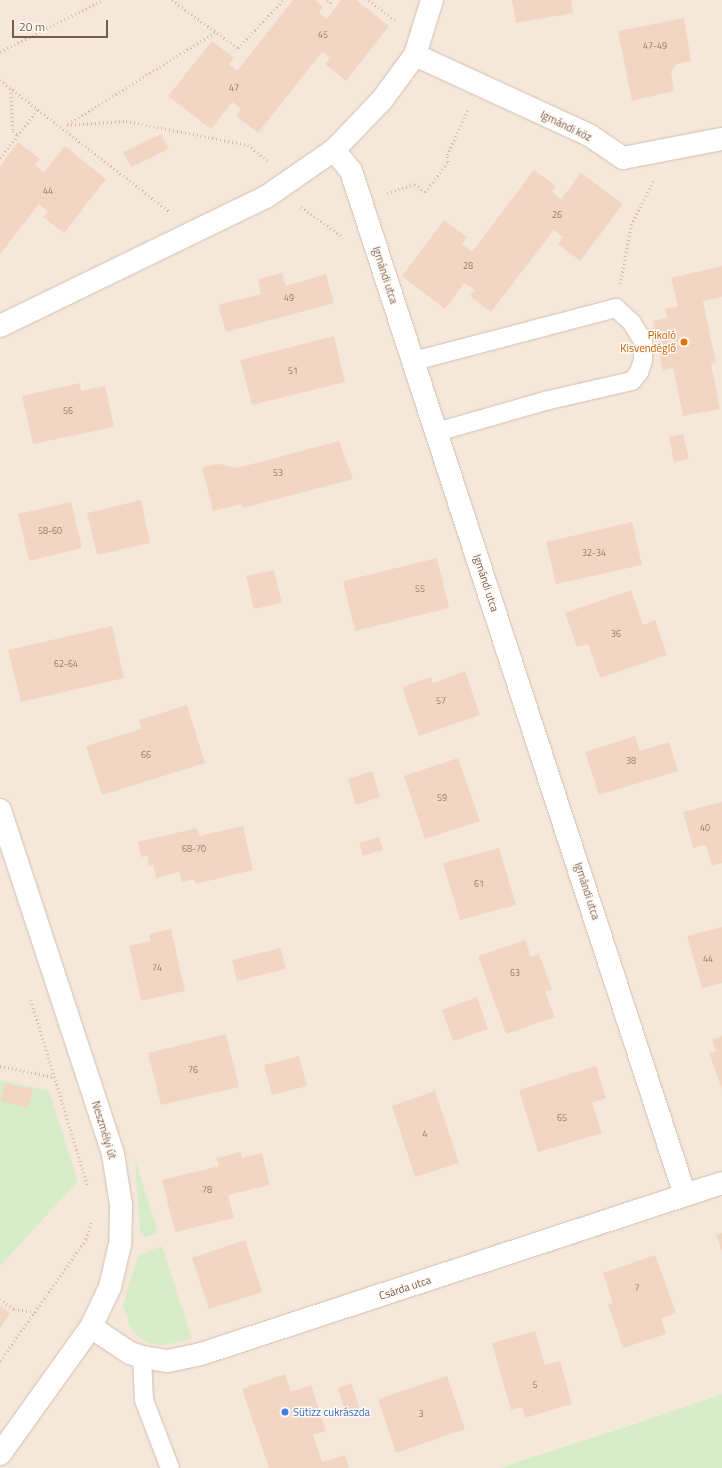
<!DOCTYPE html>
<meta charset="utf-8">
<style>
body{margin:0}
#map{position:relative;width:722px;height:1468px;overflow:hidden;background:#fdf6ec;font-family:"Titillium Web",sans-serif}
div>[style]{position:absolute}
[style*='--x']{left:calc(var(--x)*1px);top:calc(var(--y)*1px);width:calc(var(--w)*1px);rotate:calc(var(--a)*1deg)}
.residential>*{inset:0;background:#f5e8da}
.green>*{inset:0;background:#d8ecc9}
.building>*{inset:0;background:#f3d5c3}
.path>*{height:2.5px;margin-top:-1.25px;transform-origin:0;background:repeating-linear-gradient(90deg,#d9b8a5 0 1px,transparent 0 4px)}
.roads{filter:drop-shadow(0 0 1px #d1beb0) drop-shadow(0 0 1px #d1beb0)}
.lane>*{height:18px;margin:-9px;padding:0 9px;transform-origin:9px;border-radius:9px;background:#fff}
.street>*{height:22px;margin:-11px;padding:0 11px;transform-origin:11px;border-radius:11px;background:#fff}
.secondary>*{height:22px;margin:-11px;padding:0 11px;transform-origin:11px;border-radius:11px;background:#fff}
.dots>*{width:11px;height:11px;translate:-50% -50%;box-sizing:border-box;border:2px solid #fffaf3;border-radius:50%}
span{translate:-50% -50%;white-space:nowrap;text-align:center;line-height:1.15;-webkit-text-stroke:3px #fffaf3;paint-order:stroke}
.number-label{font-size:9px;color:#987a6a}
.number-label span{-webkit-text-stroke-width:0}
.street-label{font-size:11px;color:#7a5c4d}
.food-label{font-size:11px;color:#c56008}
.right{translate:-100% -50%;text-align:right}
.shop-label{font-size:11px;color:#366cbe}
.left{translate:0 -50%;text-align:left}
.scale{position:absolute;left:12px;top:20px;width:96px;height:18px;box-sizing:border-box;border:2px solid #7a5c4d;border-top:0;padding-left:5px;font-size:12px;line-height:14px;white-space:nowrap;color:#7a5c4d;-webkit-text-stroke:3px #fffaf3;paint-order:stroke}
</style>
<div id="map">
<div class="residential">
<i style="clip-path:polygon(0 0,722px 0,722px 1394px,499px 1468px,0 1468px)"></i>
</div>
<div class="green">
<i style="clip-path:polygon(0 1080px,49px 1091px,78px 1181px,0 1266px)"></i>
<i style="clip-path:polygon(135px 1158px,158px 1233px,144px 1237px,140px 1233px)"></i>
<i style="clip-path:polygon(162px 1246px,192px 1339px,160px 1346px,146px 1342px,131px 1330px,123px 1305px,138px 1255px)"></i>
<i style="clip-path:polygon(722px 1394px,722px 1468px,499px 1468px,630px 1425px)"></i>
</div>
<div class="building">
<i style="clip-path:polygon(293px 0,315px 0,323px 7px,319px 13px,327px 19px,341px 0,356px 0,389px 26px,346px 81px,325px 64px,330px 58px,322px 52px,258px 133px,236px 116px,241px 109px,232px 102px,211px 129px,168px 96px,212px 41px,234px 58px,229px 64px,237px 71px)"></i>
<i style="clip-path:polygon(512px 0,571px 0,573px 13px,516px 23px)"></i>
<i style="clip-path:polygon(684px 18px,691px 61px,677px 64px,671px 72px,674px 91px,632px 101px,618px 31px)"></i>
<i style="clip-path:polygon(161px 134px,169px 149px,131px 167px,123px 152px)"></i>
<i style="clip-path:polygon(18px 142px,40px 159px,35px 165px,44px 172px,65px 146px,106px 179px,64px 233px,43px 217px,48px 211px,39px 204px,0 254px,0 166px)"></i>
<i style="clip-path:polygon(534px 170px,556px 186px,552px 192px,561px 199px,581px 173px,623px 204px,580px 261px,558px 244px,563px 237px,554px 230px,491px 312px,470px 296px,475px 290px,464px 283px,445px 309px,402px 276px,444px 220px,467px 237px,462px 244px,472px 252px)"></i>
<i style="clip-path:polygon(722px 266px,722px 297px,703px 301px,716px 363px,711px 364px,720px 409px,683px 416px,673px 368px,663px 371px,653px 321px,667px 318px,665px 309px,678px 306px,671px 278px)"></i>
<i style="clip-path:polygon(282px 273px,286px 286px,326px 274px,334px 303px,226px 332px,218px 305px,261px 294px,258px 279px)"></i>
<i style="clip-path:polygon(334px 336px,345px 382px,252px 405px,240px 360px)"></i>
<i style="clip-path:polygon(80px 383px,81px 391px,105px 386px,114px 427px,33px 444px,22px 396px)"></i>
<i style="clip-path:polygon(683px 434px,689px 459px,674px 462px,669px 437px)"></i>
<i style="clip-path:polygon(339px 441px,353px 479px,243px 508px,242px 504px,213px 511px,202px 467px,221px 464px,237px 468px)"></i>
<i style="clip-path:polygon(141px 500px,150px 543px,97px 555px,87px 513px)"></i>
<i style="clip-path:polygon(71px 502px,82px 548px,29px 561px,18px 514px)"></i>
<i style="clip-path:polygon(632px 522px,642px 565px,556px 584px,546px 542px)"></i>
<i style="clip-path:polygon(437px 558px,449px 608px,355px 631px,343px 581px)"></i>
<i style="clip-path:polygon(274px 570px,282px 603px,254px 609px,246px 576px)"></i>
<i style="clip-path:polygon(631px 590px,643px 625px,655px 620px,667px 655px,600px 678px,588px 644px,577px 647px,565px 613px)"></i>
<i style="clip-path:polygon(112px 626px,124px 678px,21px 702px,8px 650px)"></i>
<i style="clip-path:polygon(465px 671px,480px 715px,419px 736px,402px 687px,431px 677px,433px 683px)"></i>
<i style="clip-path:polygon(187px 705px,205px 763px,102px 795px,86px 746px,141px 729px,139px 720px)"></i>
<i style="clip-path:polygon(635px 736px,640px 751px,669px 742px,678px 771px,599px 795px,585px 752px)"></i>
<i style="clip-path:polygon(458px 758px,480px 821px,425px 839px,404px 776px)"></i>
<i style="clip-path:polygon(372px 771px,380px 797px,356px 805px,348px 779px)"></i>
<i style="clip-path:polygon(722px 802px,722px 863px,712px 866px,706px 845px,693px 848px,683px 812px)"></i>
<i style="clip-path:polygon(243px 826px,253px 870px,196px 884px,194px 879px,182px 882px,179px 872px,156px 878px,153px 865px,148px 867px,148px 856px,141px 857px,138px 842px,197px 828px,199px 836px)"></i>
<i style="clip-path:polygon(379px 837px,383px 850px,363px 856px,359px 843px)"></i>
<i style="clip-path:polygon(499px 848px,516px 905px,460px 920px,443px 863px)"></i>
<i style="clip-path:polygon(722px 927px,722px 983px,702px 988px,687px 936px)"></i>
<i style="clip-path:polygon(171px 929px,185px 991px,141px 1001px,129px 946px,151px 941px,149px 934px)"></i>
<i style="clip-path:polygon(525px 940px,531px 957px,539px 954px,552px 989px,545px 992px,555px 1017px,506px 1034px,478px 956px)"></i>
<i style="clip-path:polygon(281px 948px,286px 969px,237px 981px,232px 960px)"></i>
<i style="clip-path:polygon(477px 997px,488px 1029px,453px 1041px,442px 1010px)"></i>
<i style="clip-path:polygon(226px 1034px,239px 1087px,161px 1105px,148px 1053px)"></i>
<i style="clip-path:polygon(722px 1036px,722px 1089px,709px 1053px,716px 1051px,712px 1040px)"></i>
<i style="clip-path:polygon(299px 1056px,307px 1086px,272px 1095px,264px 1065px)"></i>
<i style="clip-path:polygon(596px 1066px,606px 1098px,592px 1103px,602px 1133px,538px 1152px,519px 1090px)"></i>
<i style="clip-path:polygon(5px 1083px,33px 1090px,28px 1108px,1px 1101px)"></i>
<i style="clip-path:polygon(435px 1091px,459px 1163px,415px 1177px,392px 1106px)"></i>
<i style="clip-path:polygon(241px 1152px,242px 1158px,262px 1153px,270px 1185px,228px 1195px,234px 1218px,175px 1232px,162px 1180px,219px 1166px,216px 1158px)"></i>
<i style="clip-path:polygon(722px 1233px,722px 1251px,716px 1235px)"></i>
<i style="clip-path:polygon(245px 1240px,262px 1292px,209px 1309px,192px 1258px)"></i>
<i style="clip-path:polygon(655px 1255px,676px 1313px,661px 1318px,666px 1334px,623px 1348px,608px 1304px,613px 1303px,603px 1273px)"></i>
<i style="clip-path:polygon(0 1306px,10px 1313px,0 1328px)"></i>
<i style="clip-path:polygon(535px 1331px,545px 1365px,560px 1361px,572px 1404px,525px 1418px,522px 1407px,511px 1410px,492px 1343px)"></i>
<i style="clip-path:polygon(285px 1374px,291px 1392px,311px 1385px,326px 1431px,313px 1435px,322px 1462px,345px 1455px,349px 1468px,269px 1468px,242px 1389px)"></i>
<i style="clip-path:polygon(447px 1376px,465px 1429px,396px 1453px,378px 1399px)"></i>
<i style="clip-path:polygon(351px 1383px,360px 1409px,346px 1414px,338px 1388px)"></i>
</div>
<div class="path">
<i style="--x:172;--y:0;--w:82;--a:36"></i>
<i style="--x:238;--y:48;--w:66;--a:-46.8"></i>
<i style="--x:327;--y:0;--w:4;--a:45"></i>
<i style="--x:330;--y:3;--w:4;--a:-45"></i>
<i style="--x:369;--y:0;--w:34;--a:38"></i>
<i style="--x:0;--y:52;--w:115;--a:-26.8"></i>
<i style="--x:0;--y:80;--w:215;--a:37.8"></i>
<i style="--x:11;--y:89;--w:42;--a:87.3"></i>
<i style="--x:13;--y:131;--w:6;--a:39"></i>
<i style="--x:68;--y:124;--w:173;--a:-32"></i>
<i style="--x:67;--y:125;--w:59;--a:-3.9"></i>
<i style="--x:126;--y:121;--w:124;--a:11.1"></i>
<i style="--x:248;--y:145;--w:27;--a:39"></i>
<i style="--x:0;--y:158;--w:62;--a:-52.2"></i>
<i style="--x:387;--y:193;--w:29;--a:-18"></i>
<i style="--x:415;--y:184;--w:13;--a:39"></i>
<i style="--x:425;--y:192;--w:38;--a:-53"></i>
<i style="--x:448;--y:162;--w:7;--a:-98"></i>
<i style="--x:447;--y:155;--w:51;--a:-65.5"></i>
<i style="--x:301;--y:207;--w:50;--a:35.3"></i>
<i style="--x:620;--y:284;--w:60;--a:-79.4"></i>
<i style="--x:631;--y:225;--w:49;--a:-63.4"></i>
<i style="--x:31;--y:1000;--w:195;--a:73"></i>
<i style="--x:0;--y:1066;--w:55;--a:11.5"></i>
<i style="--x:0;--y:1299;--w:17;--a:36"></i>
<i style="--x:14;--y:1309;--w:21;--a:8"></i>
<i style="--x:0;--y:1361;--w:149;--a:-54.8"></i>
<i style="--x:86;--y:1239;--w:17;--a:-73"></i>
</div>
<div class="roads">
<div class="lane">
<i style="--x:414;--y:361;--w:209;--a:-14.7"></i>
<i style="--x:616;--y:308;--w:22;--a:43"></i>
<i style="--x:632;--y:323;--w:21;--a:59"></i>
<i style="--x:643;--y:341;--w:19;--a:90"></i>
<i style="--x:643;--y:360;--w:13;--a:108"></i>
<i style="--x:639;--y:372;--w:11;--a:128"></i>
<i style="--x:632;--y:381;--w:89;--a:167.1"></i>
<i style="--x:545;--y:401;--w:112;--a:164"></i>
<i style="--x:142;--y:1357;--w:43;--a:87.3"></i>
<i style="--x:144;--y:1400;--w:73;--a:69.1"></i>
</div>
<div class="street">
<i style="--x:415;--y:55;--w:192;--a:24.7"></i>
<i style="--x:589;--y:135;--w:41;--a:34.1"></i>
<i style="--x:623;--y:158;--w:101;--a:-10.9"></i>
<i style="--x:334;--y:150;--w:27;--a:51"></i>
<i style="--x:351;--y:171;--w:1077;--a:71.94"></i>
<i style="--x:0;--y:326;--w:296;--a:-25.9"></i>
<i style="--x:266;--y:197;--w:83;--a:-34.7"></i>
<i style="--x:334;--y:150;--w:69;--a:-46.2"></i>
<i style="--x:382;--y:100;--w:56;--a:-53.7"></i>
<i style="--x:415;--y:55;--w:58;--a:-72.8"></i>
<i style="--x:91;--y:1327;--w:47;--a:33.7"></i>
<i style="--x:130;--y:1353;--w:13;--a:18"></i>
<i style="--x:142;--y:1357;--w:26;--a:9"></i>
<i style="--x:168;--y:1361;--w:34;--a:-12"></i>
<i style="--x:201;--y:1354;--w:548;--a:-18.17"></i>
</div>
<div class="secondary">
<i style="--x:0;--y:810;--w:362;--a:71.8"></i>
<i style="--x:113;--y:1154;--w:52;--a:81.1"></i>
<i style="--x:121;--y:1205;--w:39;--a:91"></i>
<i style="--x:120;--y:1244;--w:44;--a:103.1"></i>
<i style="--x:110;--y:1287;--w:44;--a:115.4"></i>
<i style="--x:91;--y:1327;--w:156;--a:125.6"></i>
</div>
</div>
<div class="dots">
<i style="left:684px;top:342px;background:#e8710a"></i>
<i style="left:285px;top:1412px;background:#3f7fe0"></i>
</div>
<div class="number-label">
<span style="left:323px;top:35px">45</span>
<span style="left:655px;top:46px">47-49</span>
<span style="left:234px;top:88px">47</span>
<span style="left:48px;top:191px">44</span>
<span style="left:557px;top:215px">26</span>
<span style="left:468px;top:266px">28</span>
<span style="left:289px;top:298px">49</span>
<span style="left:293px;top:371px">51</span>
<span style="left:68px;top:411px">56</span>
<span style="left:278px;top:473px">53</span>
<span style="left:50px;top:531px">58-60</span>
<span style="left:594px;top:553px">32-34</span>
<span style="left:420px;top:589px">55</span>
<span style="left:616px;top:634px">36</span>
<span style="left:66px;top:664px">62-64</span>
<span style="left:441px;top:701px">57</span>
<span style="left:146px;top:755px">66</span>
<span style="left:631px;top:761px">38</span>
<span style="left:442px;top:798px">59</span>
<span style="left:705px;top:828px">40</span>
<span style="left:194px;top:849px">68-70</span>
<span style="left:479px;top:884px">61</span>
<span style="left:708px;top:959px">44</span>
<span style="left:157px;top:968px">74</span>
<span style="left:515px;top:973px">63</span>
<span style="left:193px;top:1070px">76</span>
<span style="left:562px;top:1118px">65</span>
<span style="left:425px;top:1134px">4</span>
<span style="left:207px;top:1190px">78</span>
<span style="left:637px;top:1288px">7</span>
<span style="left:535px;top:1385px">5</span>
<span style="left:421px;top:1414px">3</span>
</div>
<div class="street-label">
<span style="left:566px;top:126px;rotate:26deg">Igmándi köz</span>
<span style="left:385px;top:275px;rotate:72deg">Igmándi utca</span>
<span style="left:486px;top:583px;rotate:72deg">Igmándi utca</span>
<span style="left:587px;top:891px;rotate:72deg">Igmándi utca</span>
<span style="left:104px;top:1130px;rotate:73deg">Neszmélyi út</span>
<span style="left:405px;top:1288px;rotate:-18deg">Csárda utca</span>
</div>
<div class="food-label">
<span class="right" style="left:676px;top:342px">Pikoló<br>Kisvendéglő</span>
</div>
<div class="shop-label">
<span class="left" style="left:293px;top:1412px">Sütizz cukrászda</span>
</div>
<div class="scale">20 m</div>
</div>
